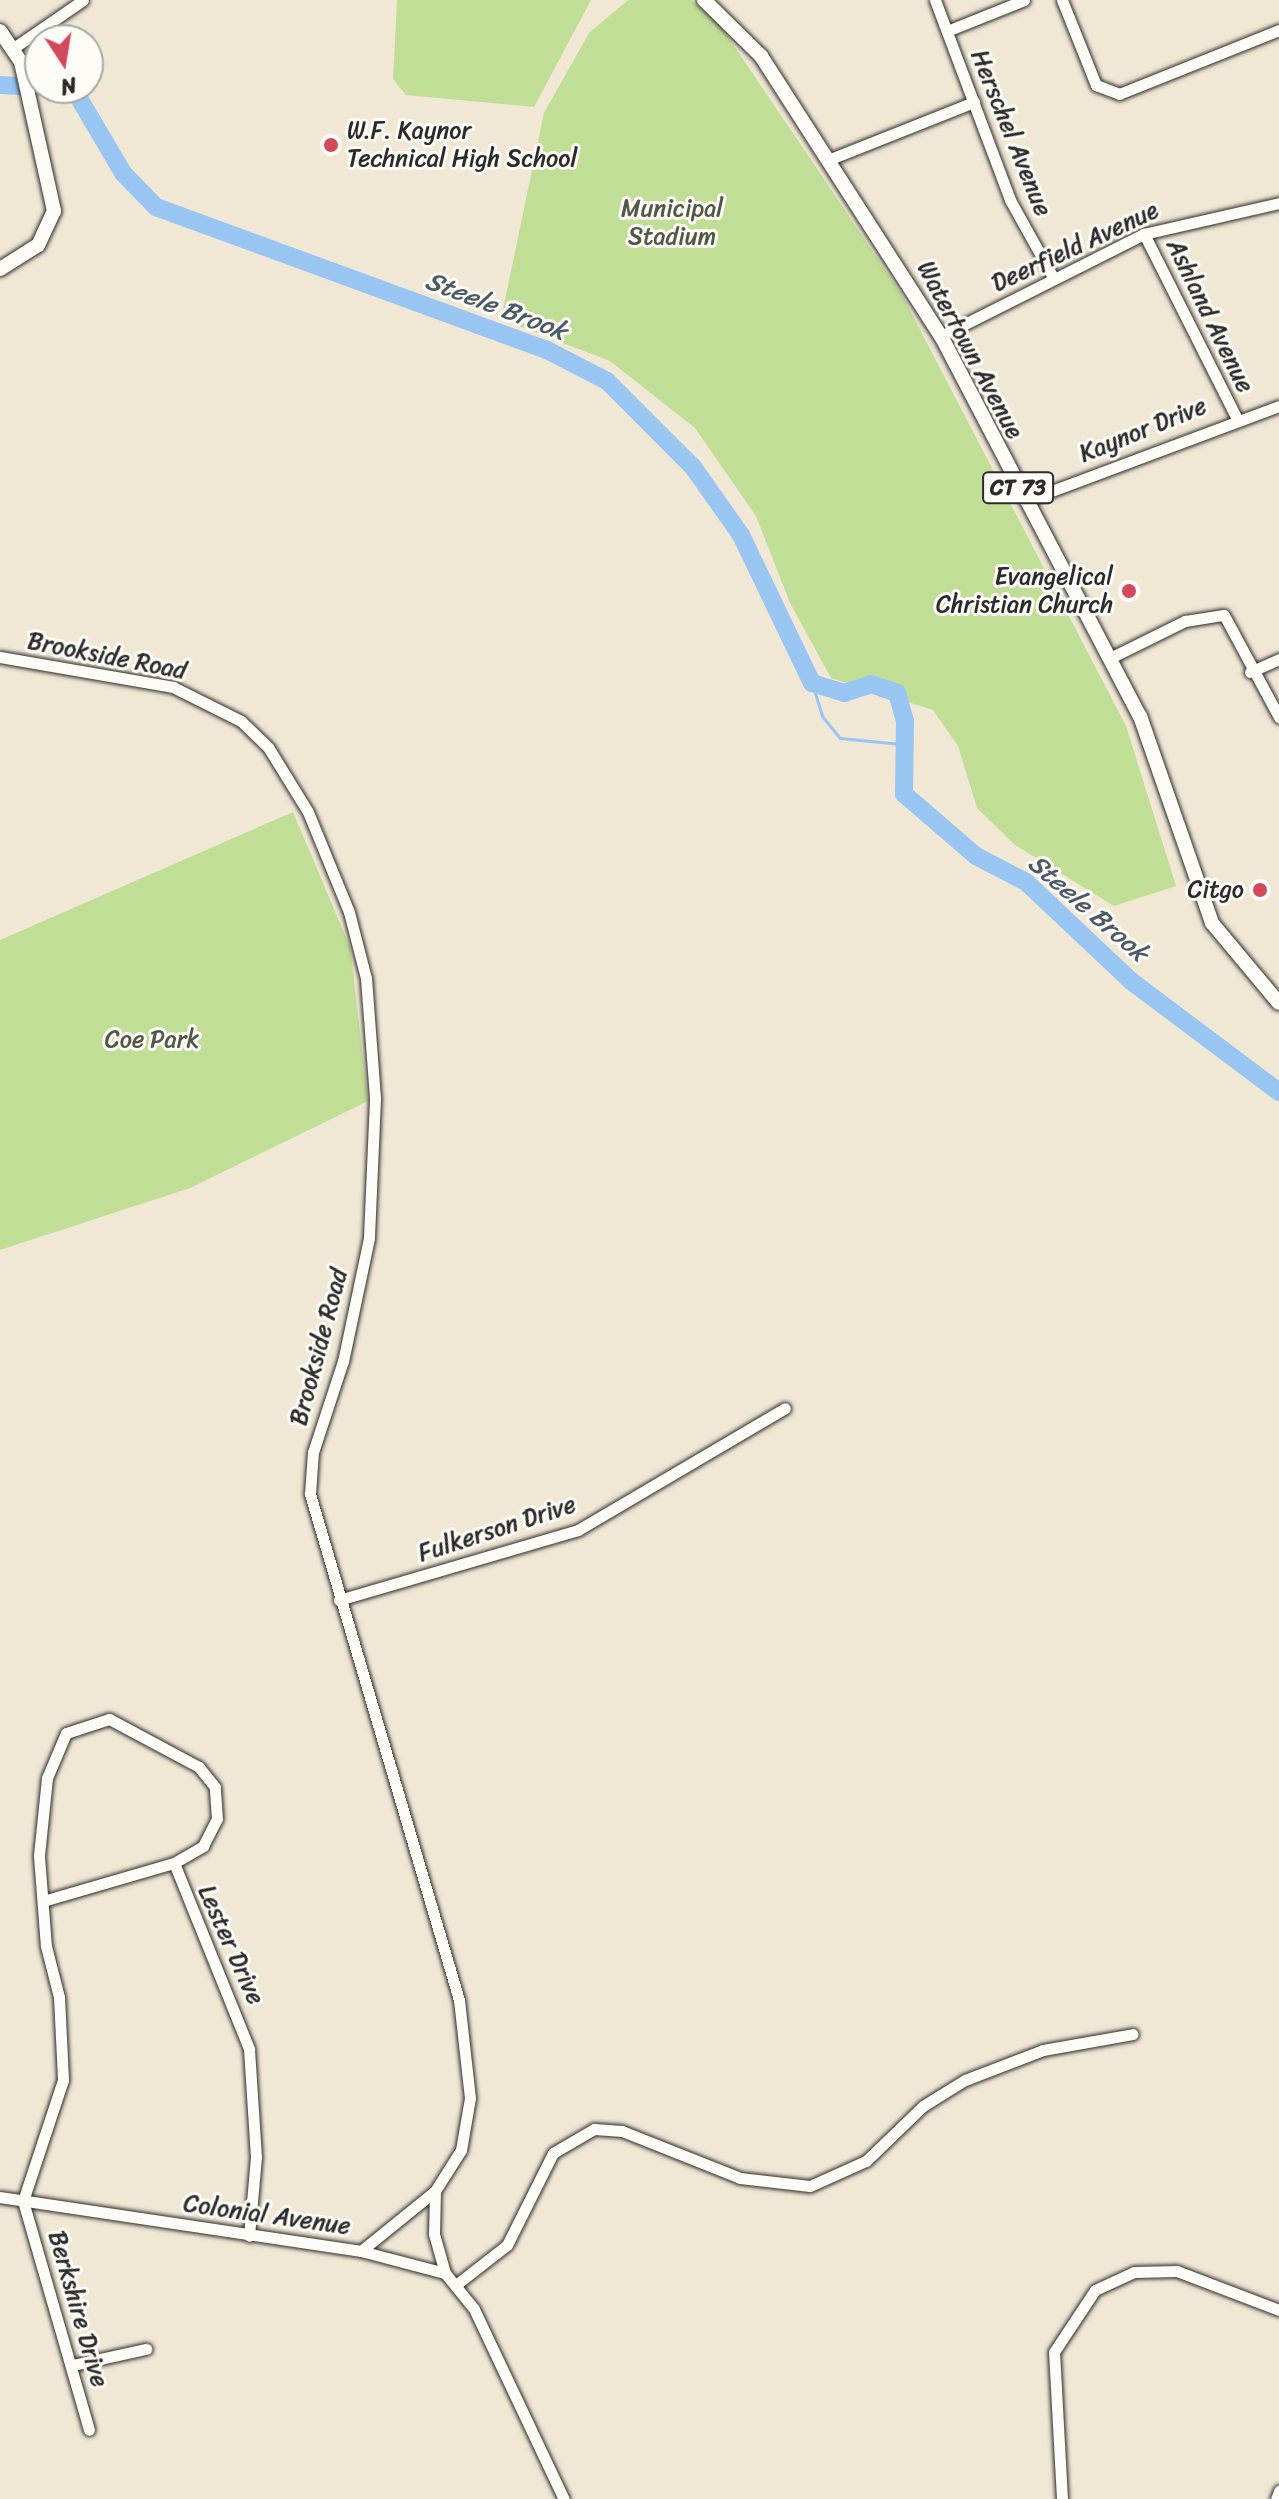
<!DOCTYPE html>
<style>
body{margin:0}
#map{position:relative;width:1279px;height:2499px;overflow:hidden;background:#f0e7d5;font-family:Sriracha,sans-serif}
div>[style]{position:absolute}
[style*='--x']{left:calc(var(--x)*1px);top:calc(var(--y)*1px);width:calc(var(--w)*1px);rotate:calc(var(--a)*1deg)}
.green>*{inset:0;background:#c1de96}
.stream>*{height:3px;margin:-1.5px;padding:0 1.5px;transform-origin:1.5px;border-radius:1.5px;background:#99c5f3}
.river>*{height:18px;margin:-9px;padding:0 9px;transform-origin:9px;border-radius:9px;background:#99c5f3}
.roads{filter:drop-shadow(0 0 2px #2b2b2b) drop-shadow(0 0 2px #2b2b2b)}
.minor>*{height:11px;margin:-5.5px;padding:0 5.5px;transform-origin:5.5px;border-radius:5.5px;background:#fdfcf7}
.major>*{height:14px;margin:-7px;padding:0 7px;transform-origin:7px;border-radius:7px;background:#fdfcf7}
.dots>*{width:22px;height:22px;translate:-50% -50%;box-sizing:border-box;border:4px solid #fdfcf7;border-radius:50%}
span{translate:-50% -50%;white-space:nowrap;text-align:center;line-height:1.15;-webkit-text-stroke:6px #fdfcf7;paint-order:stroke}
.shield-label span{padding:2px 6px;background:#fdfcf7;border:2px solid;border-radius:6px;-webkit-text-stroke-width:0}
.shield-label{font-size:22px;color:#2b2b2b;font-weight:700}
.poi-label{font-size:24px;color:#2b2b2b}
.left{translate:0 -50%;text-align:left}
.right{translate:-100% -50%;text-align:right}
.street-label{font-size:24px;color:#2b2b2b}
.park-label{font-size:24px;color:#505846}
.water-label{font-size:26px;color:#4c5967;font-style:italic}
.north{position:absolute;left:24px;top:24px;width:80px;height:80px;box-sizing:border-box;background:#fdfcf7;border:2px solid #a9a8a5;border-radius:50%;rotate:168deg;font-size:22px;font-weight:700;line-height:32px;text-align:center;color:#2b2b2b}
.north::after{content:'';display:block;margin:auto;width:28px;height:36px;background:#d1495b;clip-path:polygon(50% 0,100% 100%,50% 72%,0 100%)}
</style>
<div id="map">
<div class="green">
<i style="clip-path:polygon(397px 0,591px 0,534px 107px,406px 95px,393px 79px)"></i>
<i style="clip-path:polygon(628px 0,691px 0,718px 22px,902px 295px,1126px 726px,1176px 886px,1114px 906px,1015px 845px,977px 808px,958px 746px,933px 710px,831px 678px,790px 603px,756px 516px,695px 428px,610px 361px,501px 319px,544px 113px,589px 33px)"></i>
<i style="clip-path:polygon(293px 812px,350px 947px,368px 1101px,190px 1188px,0 1250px,0 940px)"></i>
</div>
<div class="stream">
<i style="--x:812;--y:683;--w:34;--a:73"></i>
<i style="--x:822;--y:716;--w:28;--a:51"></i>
<i style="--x:840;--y:738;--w:61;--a:5.6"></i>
</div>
<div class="river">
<i style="--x:0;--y:85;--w:54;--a:3.2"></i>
<i style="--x:73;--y:88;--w:99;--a:59.5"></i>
<i style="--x:123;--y:173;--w:47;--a:45.9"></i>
<i style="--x:156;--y:207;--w:416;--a:20.1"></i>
<i style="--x:547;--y:350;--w:68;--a:27.3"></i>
<i style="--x:607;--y:381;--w:122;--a:45"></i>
<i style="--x:693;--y:467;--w:83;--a:54.8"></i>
<i style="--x:741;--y:535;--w:164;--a:64.4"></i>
<i style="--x:812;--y:683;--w:34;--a:17"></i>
<i style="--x:844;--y:693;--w:28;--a:-18"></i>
<i style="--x:871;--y:684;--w:28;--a:19"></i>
<i style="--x:897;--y:693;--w:29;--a:74"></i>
<i style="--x:905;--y:721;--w:73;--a:90.8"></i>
<i style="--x:904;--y:794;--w:95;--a:40.7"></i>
<i style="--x:976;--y:856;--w:56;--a:27.5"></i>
<i style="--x:1026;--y:882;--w:144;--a:43.3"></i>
<i style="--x:1131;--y:981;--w:185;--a:36.9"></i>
</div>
<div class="roads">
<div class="minor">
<i style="--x:935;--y:0;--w:214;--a:69.4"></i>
<i style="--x:1010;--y:200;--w:90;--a:60.9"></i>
<i style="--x:1062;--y:0;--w:92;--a:68.2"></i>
<i style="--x:1096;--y:85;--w:25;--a:21"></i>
<i style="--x:1119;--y:94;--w:172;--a:-21.8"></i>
<i style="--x:947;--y:31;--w:83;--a:-21.9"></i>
<i style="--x:12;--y:49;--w:86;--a:-34.6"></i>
<i style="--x:830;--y:159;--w:155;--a:-21.6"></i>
<i style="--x:1144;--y:234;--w:205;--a:63.3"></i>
<i style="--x:941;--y:336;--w:227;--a:-26.7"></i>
<i style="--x:1144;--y:234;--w:139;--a:-12.9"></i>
<i style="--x:1025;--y:501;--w:271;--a:-20.5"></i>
<i style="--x:0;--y:657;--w:176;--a:9.8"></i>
<i style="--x:173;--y:687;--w:76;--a:26.6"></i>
<i style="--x:241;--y:721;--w:37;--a:44"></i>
<i style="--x:268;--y:747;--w:76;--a:58.4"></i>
<i style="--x:308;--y:812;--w:108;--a:67.7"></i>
<i style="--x:349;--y:912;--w:68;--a:75.6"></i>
<i style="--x:366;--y:978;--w:121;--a:85.7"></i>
<i style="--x:375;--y:1099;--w:139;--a:92.5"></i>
<i style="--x:369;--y:1238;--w:126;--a:101.9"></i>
<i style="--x:343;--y:1361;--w:96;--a:108.2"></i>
<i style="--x:313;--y:1452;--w:42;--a:94.1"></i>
<i style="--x:310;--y:1494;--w:527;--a:73.59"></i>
<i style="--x:459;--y:2000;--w:99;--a:83.6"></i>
<i style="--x:470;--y:2098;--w:53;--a:99.8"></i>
<i style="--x:461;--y:2150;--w:49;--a:122.4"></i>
<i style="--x:435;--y:2191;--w:95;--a:141"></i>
<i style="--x:1110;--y:658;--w:84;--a:-26.3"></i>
<i style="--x:1185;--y:621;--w:39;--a:-9"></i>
<i style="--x:1224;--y:615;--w:116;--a:61.7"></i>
<i style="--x:1250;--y:672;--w:32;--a:-24"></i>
<i style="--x:339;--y:1600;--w:249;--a:-16.3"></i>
<i style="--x:578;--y:1530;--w:240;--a:-30.5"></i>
<i style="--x:174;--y:1863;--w:201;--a:68"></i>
<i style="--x:249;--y:2049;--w:108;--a:86.3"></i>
<i style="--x:256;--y:2157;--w:79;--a:95.1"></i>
<i style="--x:43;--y:1901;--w:136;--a:-16.2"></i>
<i style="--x:174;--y:1863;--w:34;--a:-30"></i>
<i style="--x:203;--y:1846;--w:30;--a:-63"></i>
<i style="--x:217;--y:1819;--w:32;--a:-94"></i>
<i style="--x:215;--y:1787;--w:26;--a:-129"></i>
<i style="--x:199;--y:1767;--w:102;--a:-151.9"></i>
<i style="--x:109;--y:1719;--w:45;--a:162"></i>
<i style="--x:66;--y:1733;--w:49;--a:112.9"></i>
<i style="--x:47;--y:1778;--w:78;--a:95.9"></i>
<i style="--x:39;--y:1856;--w:90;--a:85.6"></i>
<i style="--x:46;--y:1946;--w:53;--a:75.7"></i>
<i style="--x:59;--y:1997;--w:83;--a:87.2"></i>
<i style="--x:63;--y:2080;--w:127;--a:108.3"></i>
<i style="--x:23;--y:2201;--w:238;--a:73.9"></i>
<i style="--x:435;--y:2191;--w:43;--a:91.3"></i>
<i style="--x:434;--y:2234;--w:41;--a:74.2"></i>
<i style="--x:0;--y:2197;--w:365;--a:8.5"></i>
<i style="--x:361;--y:2251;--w:87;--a:14.7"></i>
<i style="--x:445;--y:2273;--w:46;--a:51.1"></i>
<i style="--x:474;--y:2309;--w:210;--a:64.7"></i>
<i style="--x:457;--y:2284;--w:63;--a:-38"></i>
<i style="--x:507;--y:2245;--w:103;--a:-63.4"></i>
<i style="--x:553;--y:2153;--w:48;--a:-30.3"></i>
<i style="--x:594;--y:2129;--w:28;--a:4"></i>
<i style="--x:622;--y:2131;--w:127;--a:21.7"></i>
<i style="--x:740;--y:2178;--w:70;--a:6.5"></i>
<i style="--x:810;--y:2186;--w:61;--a:-24.1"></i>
<i style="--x:866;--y:2161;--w:79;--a:-44"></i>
<i style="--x:923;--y:2106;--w:49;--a:-31.8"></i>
<i style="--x:965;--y:2080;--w:84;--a:-21"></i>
<i style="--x:1043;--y:2050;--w:91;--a:-10.1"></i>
<i style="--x:73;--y:2365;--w:75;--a:-12.4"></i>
<i style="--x:1062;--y:2499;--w:147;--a:-93.1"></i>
<i style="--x:1054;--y:2352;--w:74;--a:-56.5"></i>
<i style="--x:1095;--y:2290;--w:43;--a:-24.8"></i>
<i style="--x:1134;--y:2272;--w:43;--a:-1.3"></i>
<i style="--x:1177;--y:2271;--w:109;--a:20.9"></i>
<i style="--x:1276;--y:2499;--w:9;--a:-69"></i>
</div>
<div class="major">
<i style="--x:704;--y:0;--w:80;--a:44.5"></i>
<i style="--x:761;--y:56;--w:333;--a:57.3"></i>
<i style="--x:941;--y:336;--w:429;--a:62.4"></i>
<i style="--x:1140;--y:716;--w:219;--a:70.8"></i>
<i style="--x:1212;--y:923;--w:104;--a:50.1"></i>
<i style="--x:0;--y:31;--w:37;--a:56"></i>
<i style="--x:21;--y:62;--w:153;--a:77.5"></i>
<i style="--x:54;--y:211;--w:38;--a:115"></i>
<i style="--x:38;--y:245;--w:45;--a:147.7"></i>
</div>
</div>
<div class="dots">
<i style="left:331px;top:145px;background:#d1495b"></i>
<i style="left:1129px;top:591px;background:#d1495b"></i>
<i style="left:1260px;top:890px;background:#d1495b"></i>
</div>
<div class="shield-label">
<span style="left:1018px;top:488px">CT 73</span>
</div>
<div class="poi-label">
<span class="left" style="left:347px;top:145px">W.F. Kaynor<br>Technical High School</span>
<span class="right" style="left:1113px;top:591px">Evangelical<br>Christian Church</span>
<span class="right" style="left:1244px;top:890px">Citgo</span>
</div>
<div class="street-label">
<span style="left:1011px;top:133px;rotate:68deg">Herschel Avenue</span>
<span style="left:1075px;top:247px;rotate:-25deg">Deerfield Avenue</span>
<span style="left:1210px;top:316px;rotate:64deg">Ashland Avenue</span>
<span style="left:970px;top:350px;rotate:62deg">Watertown Avenue</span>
<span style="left:1143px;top:430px;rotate:-22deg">Kaynor Drive</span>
<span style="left:107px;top:656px;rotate:11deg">Brookside Road</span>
<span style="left:319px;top:1347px;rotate:-75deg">Brookside Road</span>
<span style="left:497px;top:1529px;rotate:-18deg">Fulkerson Drive</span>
<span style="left:231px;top:1945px;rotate:66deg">Lester Drive</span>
<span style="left:267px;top:2215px;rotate:8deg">Colonial Avenue</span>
<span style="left:78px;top:2309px;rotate:74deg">Berkshire Drive</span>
</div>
<div class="park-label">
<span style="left:672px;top:223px">Municipal<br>Stadium</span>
<span style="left:152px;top:1040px">Coe Park</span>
</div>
<div class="water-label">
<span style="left:496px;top:306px;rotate:21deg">Steele Brook</span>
<span style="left:1088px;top:908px;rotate:41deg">Steele Brook</span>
</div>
<div class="north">N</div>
</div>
